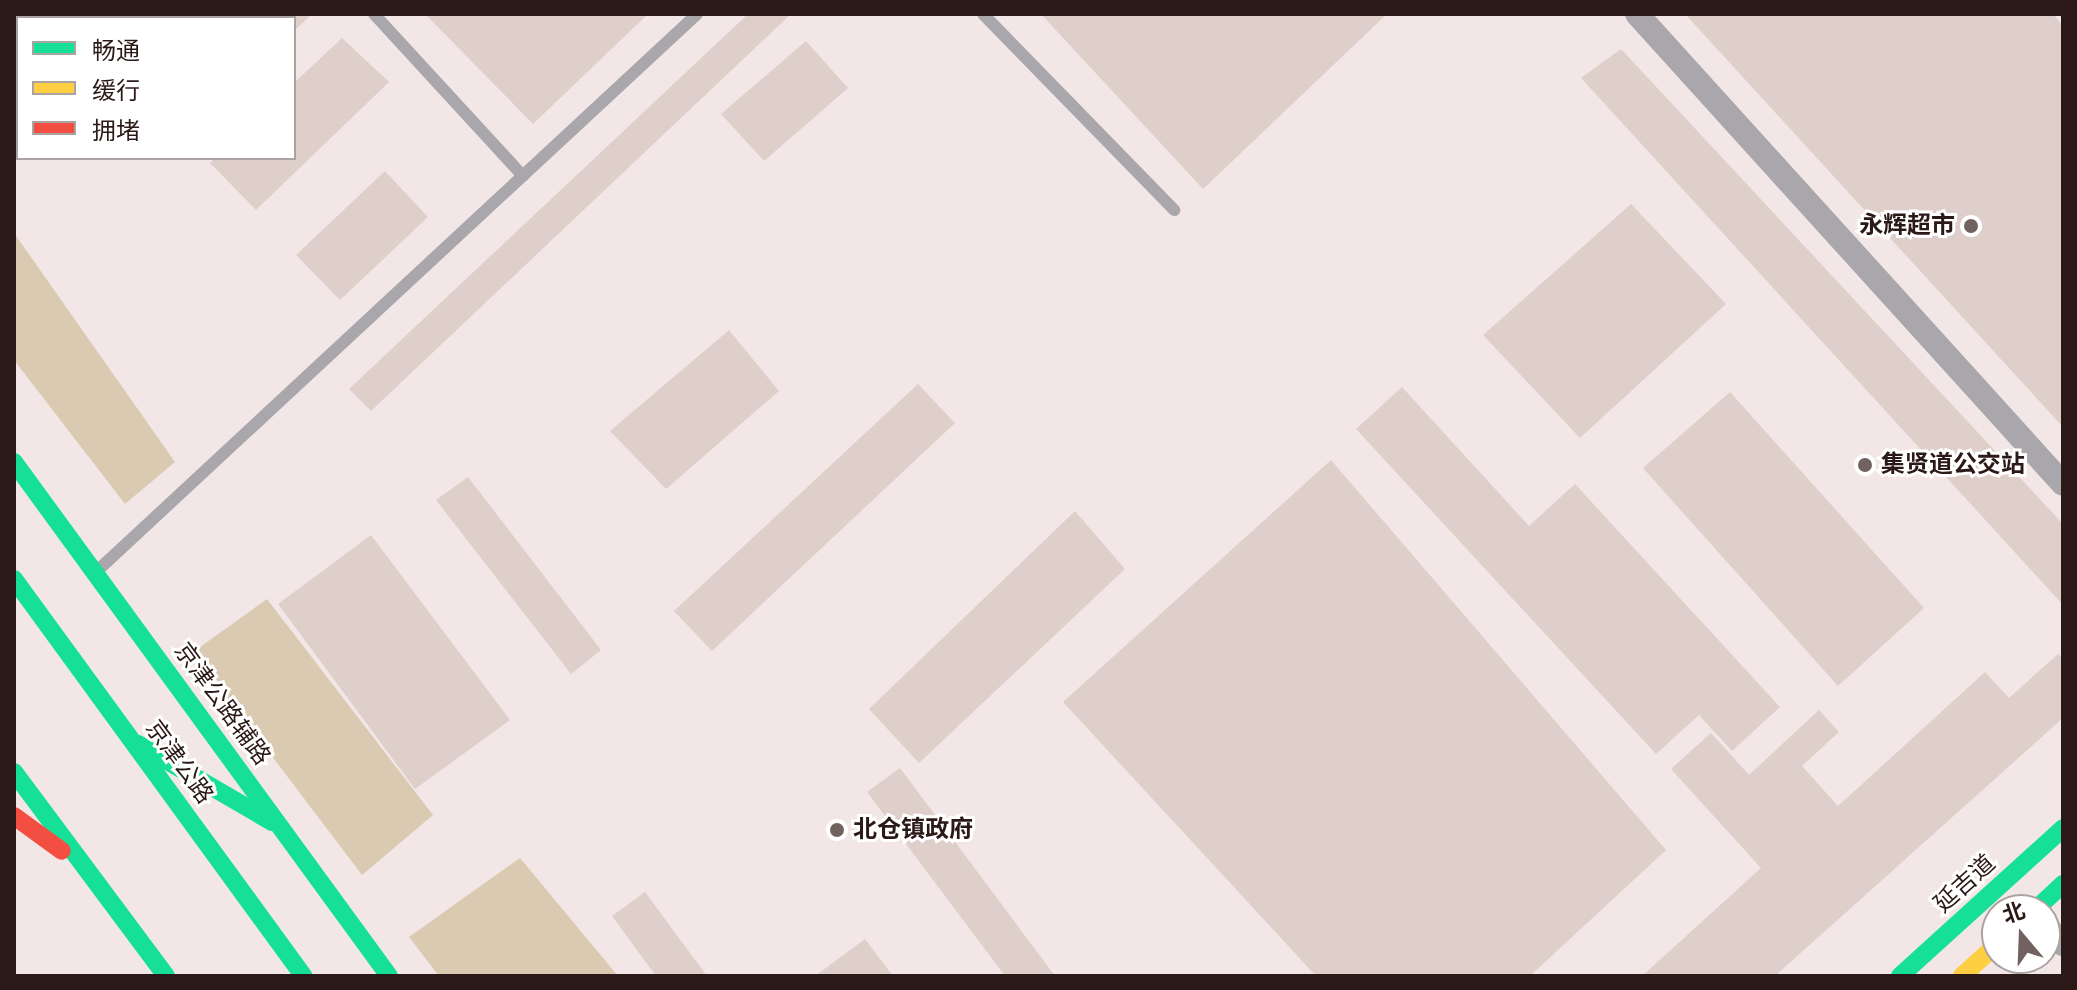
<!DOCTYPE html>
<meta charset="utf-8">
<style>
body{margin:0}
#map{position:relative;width:2077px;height:990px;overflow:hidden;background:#f2e7e6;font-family:Roboto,"Noto Sans SC",sans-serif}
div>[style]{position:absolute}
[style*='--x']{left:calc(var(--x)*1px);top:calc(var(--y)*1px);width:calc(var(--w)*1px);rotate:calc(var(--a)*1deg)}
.green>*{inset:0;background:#dacab1}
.building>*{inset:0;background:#decfcb}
.lane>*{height:12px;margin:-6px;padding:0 6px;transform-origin:6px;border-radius:6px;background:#a9a7ab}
.street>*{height:24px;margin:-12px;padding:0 12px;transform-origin:12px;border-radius:12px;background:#a9a7ab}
.fast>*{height:18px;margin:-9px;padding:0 9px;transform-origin:9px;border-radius:9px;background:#16e098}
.slow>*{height:18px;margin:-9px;padding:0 9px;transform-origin:9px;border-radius:9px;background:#ffcf43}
.jam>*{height:18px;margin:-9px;padding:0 9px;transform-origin:9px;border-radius:9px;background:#f24e42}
.dots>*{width:22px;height:22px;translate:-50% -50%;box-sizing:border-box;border:4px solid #fff;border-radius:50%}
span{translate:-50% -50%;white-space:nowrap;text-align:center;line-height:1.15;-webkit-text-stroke:6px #fff;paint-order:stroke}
.poi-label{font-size:24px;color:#2b1917;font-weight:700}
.right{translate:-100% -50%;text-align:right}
.left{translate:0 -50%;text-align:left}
.street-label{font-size:24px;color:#2b1917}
.frame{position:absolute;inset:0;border:16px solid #2b1917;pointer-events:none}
.legend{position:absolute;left:16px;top:16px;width:280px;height:144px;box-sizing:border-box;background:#fff;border:2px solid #aaa3a2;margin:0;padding:10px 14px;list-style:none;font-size:24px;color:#2b1917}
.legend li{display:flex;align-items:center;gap:16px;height:40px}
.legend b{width:40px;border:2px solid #aaa3a2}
.north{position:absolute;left:1981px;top:894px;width:80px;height:80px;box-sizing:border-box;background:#fff;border:2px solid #aaa3a2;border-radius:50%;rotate:341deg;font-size:22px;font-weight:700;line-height:32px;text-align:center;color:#2b1917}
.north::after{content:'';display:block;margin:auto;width:28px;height:36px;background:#71615f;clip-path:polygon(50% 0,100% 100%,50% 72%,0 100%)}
</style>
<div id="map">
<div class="green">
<i style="clip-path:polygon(14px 233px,175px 462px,125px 504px,14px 360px)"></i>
<i style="clip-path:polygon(267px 599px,433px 815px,362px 875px,193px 652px)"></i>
<i style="clip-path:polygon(520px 858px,618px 976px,439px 976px,409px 937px)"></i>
</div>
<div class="building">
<i style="clip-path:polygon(63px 14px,153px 14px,149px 18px)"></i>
<i style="clip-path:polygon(205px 14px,312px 14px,294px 31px,294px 18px,201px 18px)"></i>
<i style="clip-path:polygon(425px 14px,648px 14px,533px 124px)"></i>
<i style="clip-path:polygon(748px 14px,791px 14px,371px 411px,349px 389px)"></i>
<i style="clip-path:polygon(1041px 14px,1387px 14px,1203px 189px)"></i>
<i style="clip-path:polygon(1685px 14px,2053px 14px,2063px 26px,2063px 427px)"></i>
<i style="clip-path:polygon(342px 38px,389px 82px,256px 210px,210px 163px,215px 158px,294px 158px,294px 83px)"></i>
<i style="clip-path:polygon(806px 41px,848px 88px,764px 161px,721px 114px)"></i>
<i style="clip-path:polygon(1621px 49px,2063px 524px,2063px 605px,1581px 78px)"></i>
<i style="clip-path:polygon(385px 171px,428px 217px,340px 300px,296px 255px)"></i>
<i style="clip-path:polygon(1631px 204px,1726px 304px,1580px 438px,1483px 335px)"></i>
<i style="clip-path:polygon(729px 330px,779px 391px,666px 489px,610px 431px)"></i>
<i style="clip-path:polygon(918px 384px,955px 423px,712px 651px,674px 611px)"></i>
<i style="clip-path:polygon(1402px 387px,1529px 526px,1575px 484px,1780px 707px,1732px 751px,1699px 715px,1656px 754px,1356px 429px)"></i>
<i style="clip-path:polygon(1730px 392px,1924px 608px,1838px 686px,1643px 468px)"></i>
<i style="clip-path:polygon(1331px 460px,1666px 850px,1530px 976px,1316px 976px,1063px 702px)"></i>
<i style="clip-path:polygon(468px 477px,601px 650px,571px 674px,436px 500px)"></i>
<i style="clip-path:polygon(1075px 511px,1125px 569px,919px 763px,869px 709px)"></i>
<i style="clip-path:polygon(371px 535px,510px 720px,415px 789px,278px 604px)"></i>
<i style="clip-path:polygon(2058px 654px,2063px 659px,2063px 718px,1775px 976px,1642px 976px,1761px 868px,1671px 769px,1711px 733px,1749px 775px,1819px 710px,1839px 732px,1802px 766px,1838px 806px,1985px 672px,2009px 698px)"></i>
<i style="clip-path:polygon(900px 768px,1055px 976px,1005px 976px,867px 792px)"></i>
<i style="clip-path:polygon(645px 892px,707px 976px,656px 976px,612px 916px)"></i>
<i style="clip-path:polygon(865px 939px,893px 976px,815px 976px)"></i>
</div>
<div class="lane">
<i style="--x:374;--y:14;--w:220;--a:47.4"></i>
<i style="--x:983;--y:14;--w:274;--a:45.7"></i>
<i style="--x:97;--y:571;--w:819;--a:-42.87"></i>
</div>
<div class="street">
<i style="--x:1637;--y:14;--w:634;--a:47.81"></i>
<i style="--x:2045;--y:925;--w:26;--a:47"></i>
</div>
<div class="fast">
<i style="--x:14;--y:462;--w:636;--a:53.89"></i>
<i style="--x:14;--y:579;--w:491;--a:53.9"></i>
<i style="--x:138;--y:744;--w:155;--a:30.2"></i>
<i style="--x:14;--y:772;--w:254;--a:53.3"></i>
<i style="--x:2035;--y:910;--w:38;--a:-43"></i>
<i style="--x:1900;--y:976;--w:220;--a:-42.2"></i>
</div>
<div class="slow">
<i style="--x:1962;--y:976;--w:47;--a:-42.4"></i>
</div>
<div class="jam">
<i style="--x:14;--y:816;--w:59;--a:36.1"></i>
</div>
<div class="dots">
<i style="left:1971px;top:226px;background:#71615f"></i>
<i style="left:1865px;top:465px;background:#71615f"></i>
<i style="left:837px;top:830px;background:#71615f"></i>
</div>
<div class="poi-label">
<span class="right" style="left:1955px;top:226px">永辉超市</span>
<span class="left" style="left:1881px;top:465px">集贤道公交站</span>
<span class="left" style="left:853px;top:830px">北仓镇政府</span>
</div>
<div class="street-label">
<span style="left:222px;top:704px;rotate:54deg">京津公路辅路</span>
<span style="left:179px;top:762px;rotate:54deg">京津公路</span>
<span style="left:1965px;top:884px;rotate:-42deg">延吉道</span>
</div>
<div class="frame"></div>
<ul class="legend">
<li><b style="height:10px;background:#16e098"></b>畅通</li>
<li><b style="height:10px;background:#ffcf43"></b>缓行</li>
<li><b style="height:10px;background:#f24e42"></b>拥堵</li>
</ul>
<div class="north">北</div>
</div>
